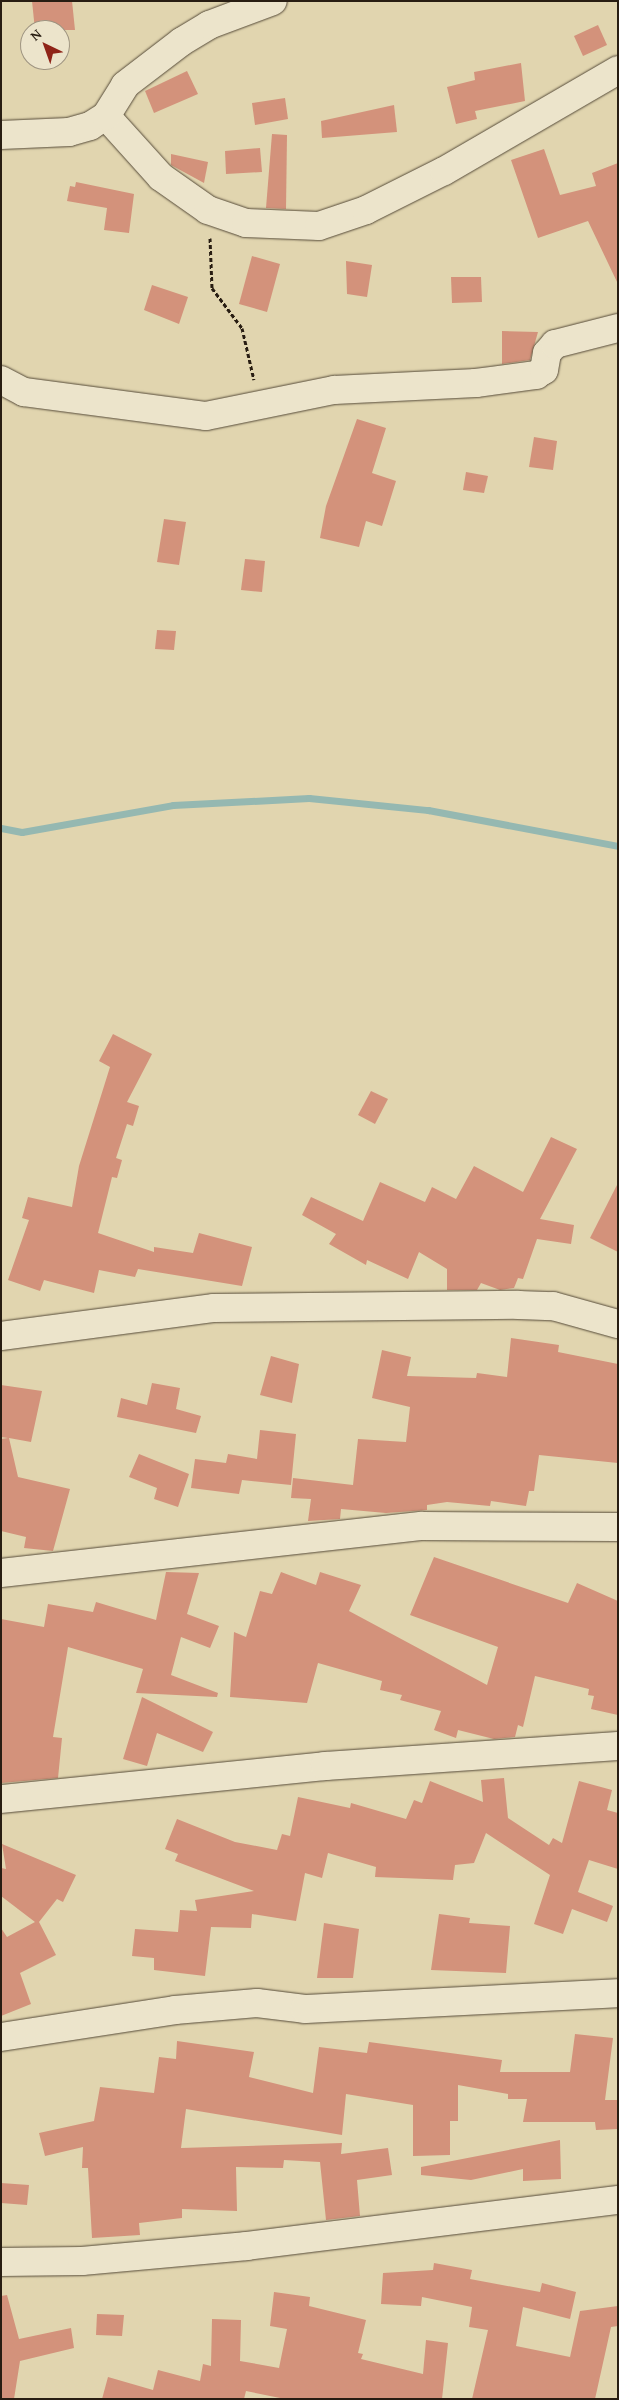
<!DOCTYPE html>
<style>
body{margin:0}
#map{position:relative;width:619px;height:2400px;overflow:hidden;background:#e1d5af;font-family:"Gentium Book Plus",serif}
div>[style]{position:absolute}
[style*='--x']{left:calc(var(--x)*1px);top:calc(var(--y)*1px);width:calc(var(--w)*1px);rotate:calc(var(--a)*1deg)}
.stream>*{height:7px;margin:-3.5px;padding:0 3.5px;transform-origin:3.5px;border-radius:3.5px;background:#95b8b1}
.building>*{inset:0;background:#d3927b}
.path>*{height:3px;margin-top:-1.5px;transform-origin:0;background:repeating-linear-gradient(90deg,#281d12 0 4px,transparent 0 6.5px)}
.roads{filter:drop-shadow(0 0 1px #564b39) drop-shadow(0 0 1px #564b39)}
.minor>*{height:28px;margin:-14px;padding:0 14px;transform-origin:14px;border-radius:14px;background:#ece4cb}
span{translate:-50% -50%;white-space:nowrap;text-align:center;line-height:1.15;-webkit-text-stroke:4.5px #ece4cb;paint-order:stroke}
.frame{position:absolute;inset:0;border:2px solid #281d12;pointer-events:none}
.north{position:absolute;left:20px;top:20px;width:50px;height:50px;box-sizing:border-box;background:#ece4cb;border:1px solid #9e9481;border-radius:50%;rotate:318deg;font-size:14px;font-weight:700;line-height:20px;text-align:center;color:#281d12}
.north::after{content:'';display:block;margin:auto;width:18px;height:22px;background:#8f2418;clip-path:polygon(50% 0,100% 100%,50% 72%,0 100%)}
</style>
<div id="map">
<div class="stream">
<i style="--x:1;--y:828;--w:21;--a:11"></i>
<i style="--x:22;--y:832;--w:153;--a:-10.1"></i>
<i style="--x:173;--y:805;--w:136;--a:-2.9"></i>
<i style="--x:309;--y:798;--w:120;--a:5.8"></i>
<i style="--x:428;--y:810;--w:193;--a:10.7"></i>
</div>
<div class="building">
<i style="clip-path:polygon(32px 1px,72px 1px,75px 30px,35px 30px)"></i>
<i style="clip-path:polygon(598px 25px,607px 45px,583px 56px,574px 36px)"></i>
<i style="clip-path:polygon(521px 63px,525px 101px,475px 111px,477px 119px,456px 124px,447px 87px,475px 80px,474px 72px)"></i>
<i style="clip-path:polygon(187px 71px,198px 94px,154px 113px,145px 91px)"></i>
<i style="clip-path:polygon(285px 98px,288px 119px,255px 125px,252px 103px)"></i>
<i style="clip-path:polygon(394px 105px,397px 132px,322px 138px,321px 121px)"></i>
<i style="clip-path:polygon(272px 134px,287px 135px,286px 209px,266px 208px)"></i>
<i style="clip-path:polygon(260px 148px,262px 172px,226px 174px,225px 151px)"></i>
<i style="clip-path:polygon(544px 149px,560px 195px,596px 186px,592px 173px,618px 163px,618px 284px,588px 221px,538px 238px,511px 160px)"></i>
<i style="clip-path:polygon(171px 154px,208px 162px,204px 183px,171px 165px)"></i>
<i style="clip-path:polygon(76px 182px,134px 194px,129px 233px,104px 230px,107px 208px,67px 201px,70px 186px,75px 187px)"></i>
<i style="clip-path:polygon(252px 256px,280px 264px,267px 312px,239px 304px)"></i>
<i style="clip-path:polygon(346px 261px,372px 265px,367px 297px,347px 294px)"></i>
<i style="clip-path:polygon(451px 277px,481px 277px,482px 302px,452px 303px)"></i>
<i style="clip-path:polygon(152px 285px,188px 297px,179px 324px,144px 310px)"></i>
<i style="clip-path:polygon(502px 331px,538px 332px,530px 360px,502px 364px)"></i>
<i style="clip-path:polygon(357px 419px,386px 428px,372px 473px,396px 481px,382px 526px,366px 521px,359px 547px,320px 538px,326px 506px)"></i>
<i style="clip-path:polygon(534px 437px,557px 441px,553px 470px,529px 467px)"></i>
<i style="clip-path:polygon(466px 472px,488px 476px,484px 493px,463px 490px)"></i>
<i style="clip-path:polygon(164px 519px,186px 522px,179px 565px,157px 562px)"></i>
<i style="clip-path:polygon(245px 559px,265px 561px,262px 592px,241px 590px)"></i>
<i style="clip-path:polygon(157px 630px,176px 631px,174px 650px,155px 649px)"></i>
<i style="clip-path:polygon(113px 1034px,152px 1054px,127px 1102px,139px 1106px,133px 1126px,127px 1124px,116px 1158px,122px 1160px,117px 1178px,112px 1177px,98px 1233px,154px 1252px,154px 1247px,193px 1253px,199px 1233px,252px 1247px,242px 1286px,138px 1269px,135px 1277px,99px 1270px,94px 1293px,44px 1280px,40px 1291px,8px 1280px,29px 1220px,22px 1218px,28px 1197px,72px 1207px,79px 1166px,110px 1067px,99px 1061px)"></i>
<i style="clip-path:polygon(371px 1091px,388px 1099px,375px 1124px,358px 1115px)"></i>
<i style="clip-path:polygon(551px 1137px,577px 1149px,540px 1219px,574px 1225px,571px 1244px,537px 1239px,523px 1279px,518px 1278px,514px 1288px,500px 1290px,481px 1283px,477px 1290px,447px 1290px,447px 1269px,419px 1252px,408px 1279px,367px 1260px,366px 1265px,329px 1244px,336px 1234px,302px 1215px,311px 1197px,363px 1221px,380px 1182px,425px 1202px,432px 1187px,456px 1199px,474px 1166px,523px 1192px)"></i>
<i style="clip-path:polygon(618px 1183px,618px 1252px,590px 1238px)"></i>
<i style="clip-path:polygon(511px 1338px,559px 1345px,558px 1352px,618px 1364px,618px 1463px,539px 1455px,534px 1491px,529px 1491px,526px 1506px,491px 1501px,490px 1506px,447px 1502px,427px 1505px,427px 1510px,386px 1513px,341px 1509px,340px 1519px,308px 1521px,311px 1499px,291px 1498px,293px 1478px,353px 1485px,358px 1439px,406px 1442px,410px 1407px,372px 1398px,382px 1350px,411px 1357px,407px 1376px,476px 1378px,477px 1373px,507px 1377px)"></i>
<i style="clip-path:polygon(271px 1356px,299px 1364px,292px 1403px,260px 1395px)"></i>
<i style="clip-path:polygon(152px 1383px,180px 1388px,176px 1409px,201px 1416px,196px 1433px,117px 1417px,121px 1398px,147px 1405px)"></i>
<i style="clip-path:polygon(1px 1385px,42px 1391px,31px 1442px,9px 1438px,18px 1477px,70px 1489px,53px 1551px,24px 1548px,26px 1537px,1px 1531px,1px 1439px,8px 1438px,1px 1437px)"></i>
<i style="clip-path:polygon(260px 1430px,296px 1434px,291px 1485px,242px 1480px,239px 1494px,191px 1488px,195px 1459px,226px 1463px,228px 1454px,257px 1459px)"></i>
<i style="clip-path:polygon(139px 1454px,189px 1474px,178px 1507px,154px 1499px,157px 1488px,129px 1477px)"></i>
<i style="clip-path:polygon(434px 1557px,568px 1603px,577px 1583px,618px 1601px,618px 1715px,591px 1709px,594px 1696px,588px 1695px,589px 1689px,535px 1676px,523px 1727px,518px 1725px,515px 1737px,494px 1739px,458px 1730px,456px 1738px,434px 1730px,441px 1711px,400px 1700px,402px 1695px,380px 1690px,382px 1681px,318px 1663px,307px 1703px,230px 1697px,234px 1632px,246px 1637px,260px 1591px,272px 1594px,281px 1572px,316px 1585px,320px 1572px,361px 1585px,349px 1611px,487px 1685px,498px 1647px,410px 1615px)"></i>
<i style="clip-path:polygon(166px 1572px,199px 1573px,187px 1614px,219px 1626px,210px 1648px,181px 1637px,171px 1675px,218px 1693px,217px 1697px,136px 1693px,143px 1669px,68px 1647px,53px 1737px,62px 1738px,58px 1778px,1px 1783px,1px 1619px,44px 1627px,48px 1604px,93px 1612px,96px 1602px,156px 1620px)"></i>
<i style="clip-path:polygon(142px 1697px,213px 1732px,203px 1752px,157px 1733px,147px 1766px,123px 1759px)"></i>
<i style="clip-path:polygon(504px 1778px,508px 1818px,549px 1845px,553px 1838px,562px 1843px,579px 1781px,612px 1790px,607px 1810px,618px 1813px,618px 1869px,589px 1860px,578px 1892px,613px 1906px,607px 1922px,572px 1909px,563px 1934px,534px 1924px,550px 1875px,486px 1833px,474px 1863px,455px 1865px,453px 1880px,375px 1877px,376px 1867px,328px 1853px,322px 1878px,305px 1873px,296px 1921px,252px 1914px,251px 1928px,211px 1927px,205px 1976px,154px 1970px,154px 1958px,132px 1956px,135px 1929px,178px 1932px,180px 1910px,197px 1911px,195px 1900px,254px 1891px,175px 1861px,178px 1854px,165px 1849px,177px 1819px,235px 1842px,277px 1850px,282px 1834px,290px 1836px,298px 1797px,350px 1808px,351px 1803px,406px 1819px,414px 1800px,422px 1803px,430px 1781px,483px 1802px,481px 1780px)"></i>
<i style="clip-path:polygon(2px 1844px,76px 1875px,63px 1902px,57px 1899px,39px 1922px,56px 1955px,20px 1973px,31px 2004px,1px 2016px,1px 1928px,7px 1937px,35px 1922px,1px 1896px,1px 1868px,6px 1869px)"></i>
<i style="clip-path:polygon(439px 1914px,470px 1918px,469px 1923px,510px 1926px,506px 1973px,431px 1970px)"></i>
<i style="clip-path:polygon(324px 1923px,359px 1929px,353px 1978px,317px 1978px)"></i>
<i style="clip-path:polygon(575px 2034px,613px 2038px,605px 2100px,618px 2100px,618px 2129px,596px 2130px,595px 2122px,523px 2122px,527px 2099px,508px 2099px,508px 2094px,458px 2085px,458px 2121px,450px 2121px,450px 2155px,413px 2156px,413px 2105px,346px 2094px,342px 2135px,186px 2109px,181px 2148px,342px 2143px,341px 2154px,388px 2148px,392px 2175px,357px 2180px,360px 2216px,326px 2220px,320px 2162px,284px 2160px,283px 2168px,236px 2167px,237px 2211px,182px 2209px,182px 2218px,139px 2223px,140px 2235px,92px 2238px,88px 2168px,82px 2168px,83px 2147px,45px 2156px,39px 2133px,94px 2121px,100px 2087px,154px 2093px,159px 2057px,176px 2059px,177px 2041px,254px 2052px,249px 2077px,313px 2093px,319px 2047px,367px 2053px,369px 2042px,502px 2060px,500px 2072px,570px 2072px)"></i>
<i style="clip-path:polygon(560px 2140px,561px 2179px,523px 2181px,523px 2169px,471px 2180px,421px 2175px,421px 2167px)"></i>
<i style="clip-path:polygon(1px 2183px,29px 2185px,27px 2205px,1px 2203px)"></i>
<i style="clip-path:polygon(434px 2263px,472px 2270px,470px 2279px,540px 2292px,542px 2283px,576px 2292px,570px 2319px,523px 2307px,516px 2346px,570px 2357px,580px 2311px,618px 2306px,618px 2326px,611px 2327px,595px 2399px,472px 2399px,488px 2330px,469px 2327px,472px 2307px,422px 2297px,421px 2306px,381px 2304px,383px 2273px,433px 2270px)"></i>
<i style="clip-path:polygon(274px 2292px,310px 2297px,309px 2306px,366px 2320px,358px 2353px,363px 2354px,361px 2359px,423px 2374px,426px 2340px,448px 2343px,442px 2399px,285px 2399px,246px 2391px,244px 2399px,102px 2399px,108px 2377px,153px 2390px,158px 2370px,200px 2381px,203px 2364px,211px 2366px,212px 2319px,241px 2320px,240px 2361px,279px 2368px,287px 2329px,270px 2326px)"></i>
<i style="clip-path:polygon(7px 2295px,19px 2339px,71px 2328px,74px 2348px,20px 2361px,14px 2399px,1px 2399px,1px 2296px)"></i>
<i style="clip-path:polygon(97px 2314px,124px 2315px,122px 2336px,96px 2335px)"></i>
</div>
<div class="path">
<i style="--x:210;--y:238;--w:50;--a:87.7"></i>
<i style="--x:212;--y:288;--w:50;--a:53.1"></i>
<i style="--x:242;--y:328;--w:53;--a:77"></i>
</div>
<div class="roads">
<div class="minor">
<i style="--x:106;--y:116;--w:82;--a:48"></i>
<i style="--x:161;--y:177;--w:57;--a:35.1"></i>
<i style="--x:208;--y:210;--w:40;--a:18.9"></i>
<i style="--x:246;--y:223;--w:73;--a:2.4"></i>
<i style="--x:319;--y:226;--w:50;--a:-18.8"></i>
<i style="--x:366;--y:210;--w:87;--a:-26.6"></i>
<i style="--x:444;--y:171;--w:201;--a:-30.1"></i>
<i style="--x:1;--y:135;--w:68;--a:-2.5"></i>
<i style="--x:69;--y:132;--w:22;--a:-16"></i>
<i style="--x:90;--y:126;--w:19;--a:-32"></i>
<i style="--x:106;--y:116;--w:36;--a:-58"></i>
<i style="--x:125;--y:85;--w:71;--a:-37.5"></i>
<i style="--x:181;--y:42;--w:33;--a:-31"></i>
<i style="--x:209;--y:25;--w:68;--a:-20.6"></i>
<i style="--x:1;--y:380;--w:26;--a:28"></i>
<i style="--x:24;--y:392;--w:184;--a:7.5"></i>
<i style="--x:206;--y:416;--w:131;--a:-11.5"></i>
<i style="--x:334;--y:390;--w:142;--a:-2.8"></i>
<i style="--x:476;--y:383;--w:61;--a:-7.6"></i>
<i style="--x:536;--y:375;--w:9;--a:-32"></i>
<i style="--x:544;--y:370;--w:17;--a:-80"></i>
<i style="--x:547;--y:353;--w:12;--a:-48"></i>
<i style="--x:555;--y:344;--w:65;--a:-14.3"></i>
<i style="--x:1;--y:1336;--w:215;--a:-7.5"></i>
<i style="--x:214;--y:1308;--w:304;--a:-0.6"></i>
<i style="--x:518;--y:1305;--w:35;--a:2"></i>
<i style="--x:553;--y:1306;--w:67;--a:15.5"></i>
<i style="--x:1;--y:1573;--w:424;--a:-6.4"></i>
<i style="--x:422;--y:1526;--w:196;--a:0.3"></i>
<i style="--x:1;--y:1799;--w:326;--a:-5.8"></i>
<i style="--x:325;--y:1766;--w:294;--a:-3.9"></i>
<i style="--x:1;--y:2037;--w:176;--a:-8.8"></i>
<i style="--x:175;--y:2010;--w:82;--a:-4.9"></i>
<i style="--x:257;--y:2003;--w:48;--a:7.1"></i>
<i style="--x:305;--y:2009;--w:313;--a:-2.9"></i>
<i style="--x:1;--y:2262;--w:81;--a:-0.7"></i>
<i style="--x:82;--y:2261;--w:166;--a:-5.2"></i>
<i style="--x:247;--y:2246;--w:374;--a:-7.1"></i>
</div>
</div>
<div class="frame"></div>
<div class="north">N</div>
</div>
